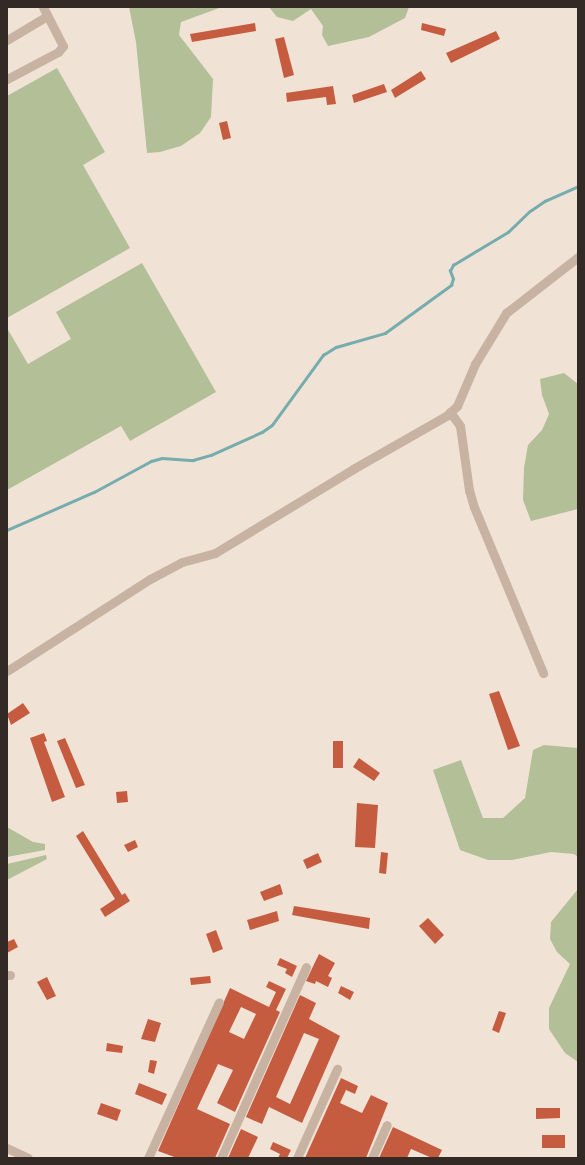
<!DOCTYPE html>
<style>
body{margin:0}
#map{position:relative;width:585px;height:1165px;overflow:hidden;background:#f0e3d6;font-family:"Noto Sans",sans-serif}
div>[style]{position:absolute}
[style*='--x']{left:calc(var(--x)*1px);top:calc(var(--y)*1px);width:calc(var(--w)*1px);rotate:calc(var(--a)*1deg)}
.green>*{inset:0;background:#b2bf97}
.stream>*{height:2.5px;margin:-1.25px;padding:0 1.25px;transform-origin:1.25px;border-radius:1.25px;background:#76acad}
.building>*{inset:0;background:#c55c40}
.street>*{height:9px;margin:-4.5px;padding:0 4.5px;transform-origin:4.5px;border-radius:4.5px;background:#c8b3a3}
span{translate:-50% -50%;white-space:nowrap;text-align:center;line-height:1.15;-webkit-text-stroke:3px #f8eee2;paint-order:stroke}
.frame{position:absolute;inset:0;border:8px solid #332925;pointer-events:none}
</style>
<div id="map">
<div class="green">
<i style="clip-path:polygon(129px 7px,222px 7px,181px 22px,179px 35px,213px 79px,211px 117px,200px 133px,181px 146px,160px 152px,147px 153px,136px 42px)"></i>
<i style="clip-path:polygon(269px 7px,409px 7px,405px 18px,369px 37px,328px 46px,322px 35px,323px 26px,311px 9px,293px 21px,277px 17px)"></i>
<i style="clip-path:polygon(57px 68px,105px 152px,83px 165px,130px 248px,7px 318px,7px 96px)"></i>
<i style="clip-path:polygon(142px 263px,216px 392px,130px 441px,121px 426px,7px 490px,7px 328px,28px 364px,71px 339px,56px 312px)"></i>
<i style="clip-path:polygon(564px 373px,578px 384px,578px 509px,531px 521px,523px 500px,524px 468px,528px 445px,542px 430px,549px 414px,542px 395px,540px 379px)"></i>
<i style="clip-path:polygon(544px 745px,578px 748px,578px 857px,574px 854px,551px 852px,512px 860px,488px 860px,460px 850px,433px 770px,461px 760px,483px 818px,503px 818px,525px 798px,533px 750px)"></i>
<i style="clip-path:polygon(7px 827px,33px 842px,45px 844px,45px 850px,7px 857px)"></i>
<i style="clip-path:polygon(46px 855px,47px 859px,7px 880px,7px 864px)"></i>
<i style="clip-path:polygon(578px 889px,578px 1062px,565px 1053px,549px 1029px,549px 1008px,570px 964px,557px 952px,550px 939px,551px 922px)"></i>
</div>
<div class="stream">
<i style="--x:7;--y:530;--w:95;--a:-23.6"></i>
<i style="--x:94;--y:492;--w:65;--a:-28.5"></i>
<i style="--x:151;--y:461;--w:11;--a:-15"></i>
<i style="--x:162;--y:458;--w:31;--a:4"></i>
<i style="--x:193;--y:460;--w:19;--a:-16"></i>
<i style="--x:211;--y:455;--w:56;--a:-24.3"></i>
<i style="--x:262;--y:432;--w:12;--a:-35"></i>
<i style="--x:272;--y:425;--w:87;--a:-53.9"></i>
<i style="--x:323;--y:355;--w:15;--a:-32"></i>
<i style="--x:336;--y:347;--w:51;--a:-15.9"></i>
<i style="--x:385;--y:333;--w:82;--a:-36"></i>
<i style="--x:451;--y:285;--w:6;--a:-72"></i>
<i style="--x:453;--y:279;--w:9;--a:-111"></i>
<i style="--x:450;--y:271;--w:7;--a:-63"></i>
<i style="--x:453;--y:265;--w:64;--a:-31"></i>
<i style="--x:508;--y:232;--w:30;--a:-44"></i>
<i style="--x:530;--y:211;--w:18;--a:-34"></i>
<i style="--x:545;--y:201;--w:36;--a:-24"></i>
</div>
<div class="building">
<i style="clip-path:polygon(255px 23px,256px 31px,192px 42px,190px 34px)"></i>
<i style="clip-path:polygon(422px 23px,446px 29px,444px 36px,421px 30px)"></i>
<i style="clip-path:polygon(496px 31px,500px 39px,451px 63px,446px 53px)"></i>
<i style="clip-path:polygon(284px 37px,294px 75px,284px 78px,275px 39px)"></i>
<i style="clip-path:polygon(421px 71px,426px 79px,395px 98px,391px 90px)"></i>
<i style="clip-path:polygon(384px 84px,387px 92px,354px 103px,352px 95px)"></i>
<i style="clip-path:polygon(333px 86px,336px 104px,327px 105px,326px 97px,287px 102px,286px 93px)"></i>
<i style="clip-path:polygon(227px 121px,231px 138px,223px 140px,219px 123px)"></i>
<i style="clip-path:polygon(499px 691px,520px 746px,508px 750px,489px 694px)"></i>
<i style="clip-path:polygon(23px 703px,30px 713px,11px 725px,7px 714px)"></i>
<i style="clip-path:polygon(44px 733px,47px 741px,44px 742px,65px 797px,52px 802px,30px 738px)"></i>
<i style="clip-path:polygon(65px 738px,85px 785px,76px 788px,57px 741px)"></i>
<i style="clip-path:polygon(333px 741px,343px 741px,343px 768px,333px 768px)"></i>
<i style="clip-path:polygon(359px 758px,380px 773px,374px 781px,353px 767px)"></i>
<i style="clip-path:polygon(127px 791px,128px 802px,117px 803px,116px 792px)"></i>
<i style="clip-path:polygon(357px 803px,378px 805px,375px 848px,355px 847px)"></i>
<i style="clip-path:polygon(83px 831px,122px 895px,125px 893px,130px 901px,105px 917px,100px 909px,115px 899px,76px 836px)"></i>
<i style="clip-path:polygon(135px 840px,138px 847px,128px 852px,124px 845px)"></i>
<i style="clip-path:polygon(381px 852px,388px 853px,386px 874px,379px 873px)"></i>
<i style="clip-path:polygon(318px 853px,322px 862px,307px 869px,303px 860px)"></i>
<i style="clip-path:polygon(280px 884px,283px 894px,264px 901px,260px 892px)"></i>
<i style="clip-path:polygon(294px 906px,370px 918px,369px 929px,292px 915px)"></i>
<i style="clip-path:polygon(277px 911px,279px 921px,250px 930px,247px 920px)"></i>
<i style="clip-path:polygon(428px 918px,444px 935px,435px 944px,419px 926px)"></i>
<i style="clip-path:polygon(216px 930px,223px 949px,213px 953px,206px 934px)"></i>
<i style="clip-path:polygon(14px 939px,18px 947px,7px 953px,7px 942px)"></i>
<i style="clip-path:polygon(319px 954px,335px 963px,328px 976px,332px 978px,328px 987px,316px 981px,315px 984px,306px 981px)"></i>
<i style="clip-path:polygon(280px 958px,297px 966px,292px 977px,285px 973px,287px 969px,277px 965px)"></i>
<i style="clip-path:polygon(210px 976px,211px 983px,191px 985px,190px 978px)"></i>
<i style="clip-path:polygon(47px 977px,56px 996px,47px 1000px,37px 982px)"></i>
<i style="clip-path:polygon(evenodd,269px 981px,286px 989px,276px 1010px,280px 1012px,235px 1112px,217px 1103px,233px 1070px,218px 1064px,197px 1109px,230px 1124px,215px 1158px,177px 1158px,158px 1151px,230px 988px,269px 1007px,276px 992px,266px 987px,269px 981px,241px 1007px,256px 1014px,244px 1039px,229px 1032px,241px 1007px)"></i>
<i style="clip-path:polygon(341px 986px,354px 992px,350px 1000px,338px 993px)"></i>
<i style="clip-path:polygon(evenodd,300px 995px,316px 1003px,309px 1019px,340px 1036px,302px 1123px,269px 1107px,262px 1124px,246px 1117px,300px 995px,304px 1033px,319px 1039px,290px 1104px,276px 1097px,304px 1033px)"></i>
<i style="clip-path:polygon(499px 1011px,506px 1013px,499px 1033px,492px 1030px)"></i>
<i style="clip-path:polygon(148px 1019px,161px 1023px,155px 1042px,141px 1039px)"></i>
<i style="clip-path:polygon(107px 1043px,123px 1046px,122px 1053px,106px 1051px)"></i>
<i style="clip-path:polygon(150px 1060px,157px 1061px,154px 1074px,148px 1072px)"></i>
<i style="clip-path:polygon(341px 1078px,358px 1086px,355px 1094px,346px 1090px,340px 1103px,362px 1113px,371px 1095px,388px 1103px,366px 1158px,305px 1158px)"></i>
<i style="clip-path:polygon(139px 1083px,167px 1094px,162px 1105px,135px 1094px)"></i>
<i style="clip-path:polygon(101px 1103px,121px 1110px,117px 1121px,97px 1114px)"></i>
<i style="clip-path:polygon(536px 1108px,560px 1108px,560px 1118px,536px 1119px)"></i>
<i style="clip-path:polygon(393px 1127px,442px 1150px,438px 1158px,432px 1158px,411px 1149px,407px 1158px,379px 1158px)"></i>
<i style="clip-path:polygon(241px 1129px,258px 1137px,248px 1158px,228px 1158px)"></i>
<i style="clip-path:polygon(542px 1135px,565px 1135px,565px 1148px,542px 1148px)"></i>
<i style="clip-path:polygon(273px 1142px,291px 1150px,287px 1158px,278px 1158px,280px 1154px,270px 1149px)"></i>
</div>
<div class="street">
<i style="--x:7;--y:40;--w:47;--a:-31"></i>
<i style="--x:7;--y:79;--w:58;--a:-27.9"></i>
<i style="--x:58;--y:52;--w:8;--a:-50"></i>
<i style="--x:63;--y:46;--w:44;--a:-117.1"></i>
<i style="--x:450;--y:412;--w:17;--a:54"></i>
<i style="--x:460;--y:426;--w:65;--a:82"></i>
<i style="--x:469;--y:490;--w:18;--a:74"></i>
<i style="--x:474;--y:507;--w:180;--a:67.4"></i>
<i style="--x:7;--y:671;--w:170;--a:-32.8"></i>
<i style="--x:150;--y:579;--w:36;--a:-28"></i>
<i style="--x:182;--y:562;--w:34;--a:-15"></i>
<i style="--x:215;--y:553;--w:162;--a:-31.3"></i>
<i style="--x:353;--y:469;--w:107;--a:-29.7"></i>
<i style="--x:446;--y:416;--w:15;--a:-42"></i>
<i style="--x:457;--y:406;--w:46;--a:-66.8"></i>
<i style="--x:475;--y:364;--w:60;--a:-58.7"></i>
<i style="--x:506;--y:313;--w:91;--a:-37.9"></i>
<i style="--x:7;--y:975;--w:3;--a:0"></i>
<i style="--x:7;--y:1148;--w:23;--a:25"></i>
<i style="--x:148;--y:1158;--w:171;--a:-65.5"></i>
<i style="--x:221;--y:1158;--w:209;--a:-66"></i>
<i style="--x:297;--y:1158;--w:98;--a:-65.8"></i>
<i style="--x:372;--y:1158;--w:36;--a:-66"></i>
</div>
<div class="frame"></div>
</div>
